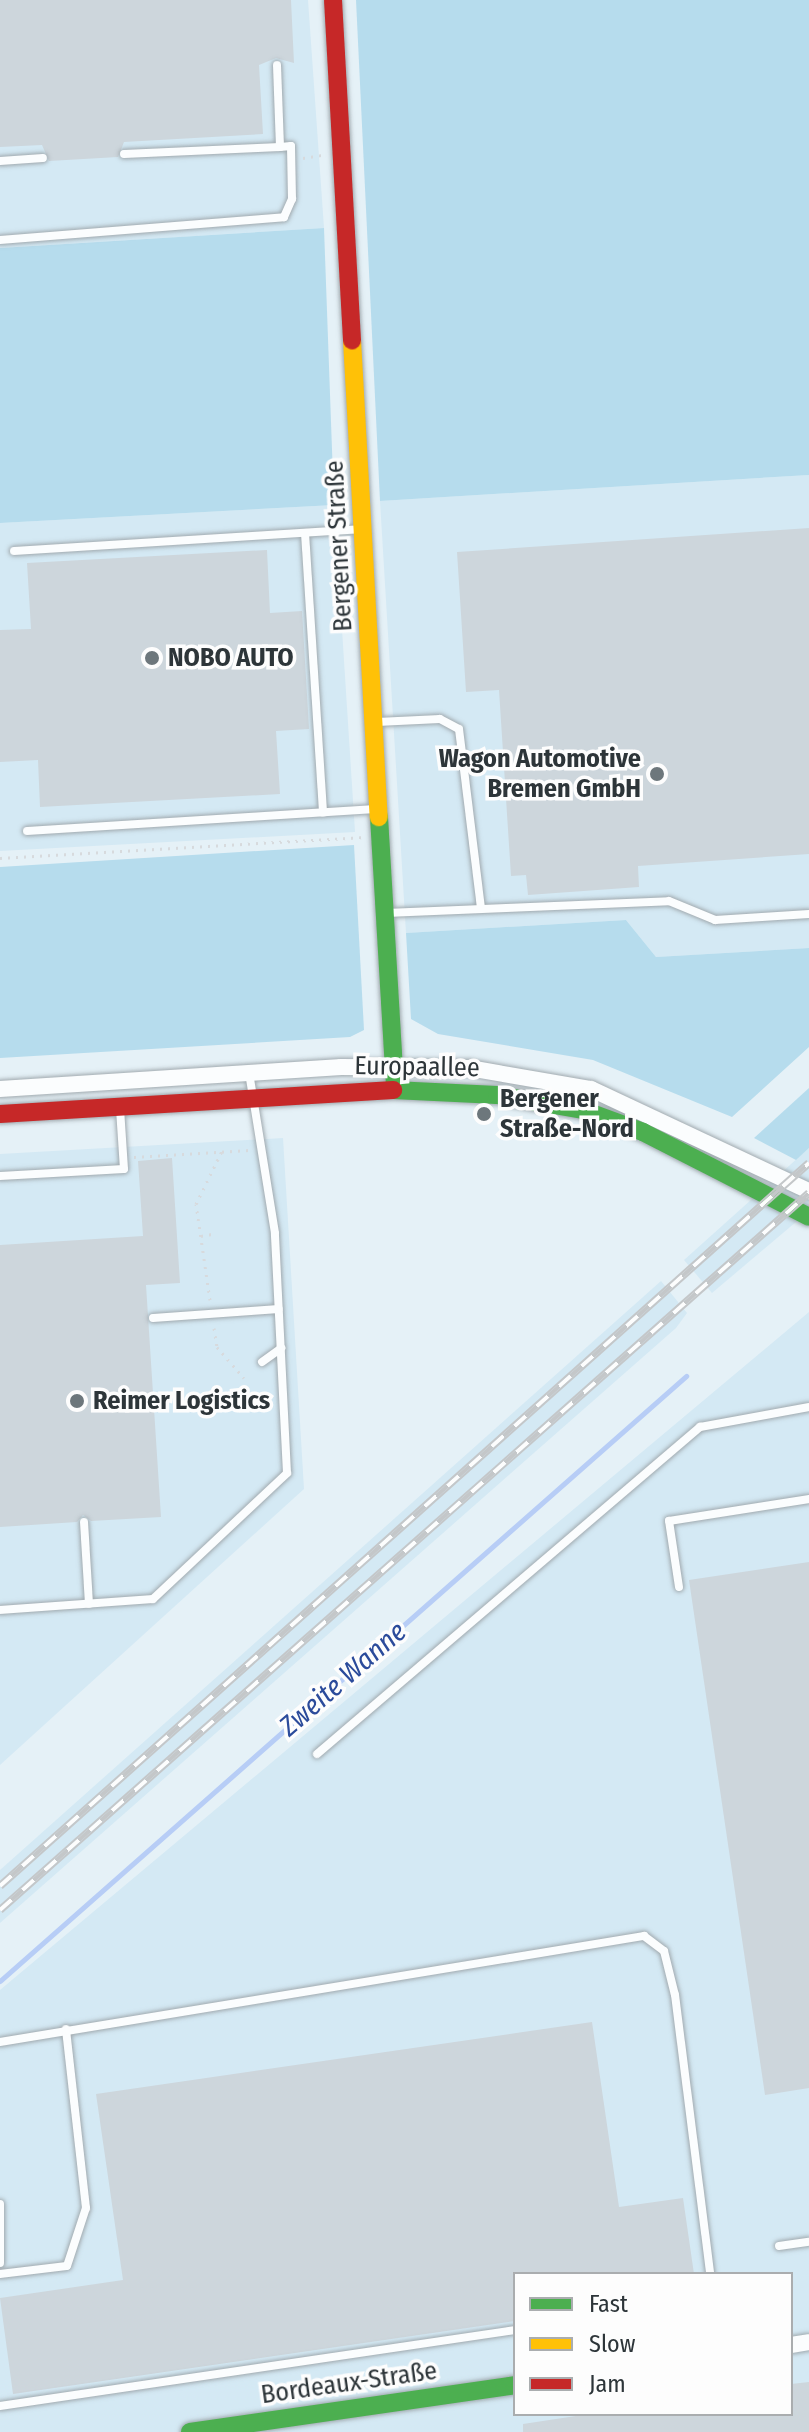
<!DOCTYPE html>
<meta charset="utf-8">
<style>
body{margin:0}
#map{position:relative;width:809px;height:2432px;overflow:hidden;background:#e5f1f7;font-family:"Fira Sans Condensed",sans-serif}
div>[style]{position:absolute}
[style*='--x']{left:calc(var(--x)*1px);top:calc(var(--y)*1px);width:calc(var(--w)*1px);rotate:calc(var(--a)*1deg)}
.built>*{inset:0;background:#d4e9f4}
.green>*{inset:0;background:#b6dced}
.stream>*{height:5px;margin:-2.5px;padding:0 2.5px;transform-origin:2.5px;border-radius:2.5px;background:#b7cdf6}
.building>*{inset:0;background:#cdd6dc}
.path>*{height:3px;margin-top:-1.5px;transform-origin:0;background:repeating-linear-gradient(90deg,#d7dadd 0 2px,transparent 0 8px)}
.roads{filter:drop-shadow(0 0 2px #a1aaaf) drop-shadow(0 0 2px #a1aaaf)}
.lane>*{height:8px;margin:-4px;padding:0 4px;transform-origin:4px;border-radius:4px;background:#fbfdfe}
.street>*{height:16px;margin:-8px;padding:0 8px;transform-origin:8px;border-radius:8px;background:#fbfdfe}
.fast>*{height:18px;margin:-9px;padding:0 9px;transform-origin:9px;border-radius:9px;background:#4caf50}
.slow>*{height:18px;margin:-9px;padding:0 9px;transform-origin:9px;border-radius:9px;background:#ffc107}
.jam>*{height:18px;margin:-9px;padding:0 9px;transform-origin:9px;border-radius:9px;background:#c62828}
.rail>*{height:8px;margin-top:-4px;transform-origin:0;background:repeating-linear-gradient(90deg,#fdfdfd 0 15px,#c4c7c9 0 30px);box-sizing:border-box;border-block:2px solid #c4c7c9}
.dots>*{width:22px;height:22px;translate:-50% -50%;box-sizing:border-box;border:4px solid #fdfdfd;border-radius:50%}
span{translate:-50% -50%;white-space:nowrap;text-align:center;line-height:1.15;-webkit-text-stroke:7px #fdfdfd;paint-order:stroke}
.street-label{font-size:26px;color:#2d3539}
.poi-label{font-size:26px;color:#2d3539;font-weight:700}
.left{translate:0 -50%;text-align:left}
.right{translate:-100% -50%;text-align:right}
.water-label{font-size:28px;color:#2b4b9b;font-style:italic}
.legend{position:absolute;left:513px;top:2272px;width:280px;height:144px;box-sizing:border-box;background:#fdfdfd;border:2px solid #aaadaf;margin:0;padding:10px 14px;list-style:none;font-size:24px;color:#2d3539}
.legend li{display:flex;align-items:center;gap:16px;height:40px}
.legend b{width:40px;border:2px solid #aaadaf}
</style>
<div id="map">
<div class="built">
<i style="clip-path:polygon(0 0,308px 0,324px 228px,0 248px)"></i>
<i style="clip-path:polygon(809px 475px,809px 948px,656px 957px,626px 920px,406px 933px,380px 501px)"></i>
<i style="clip-path:polygon(334px 505px,355px 832px,0 851px,0 523px)"></i>
<i style="clip-path:polygon(283px 1138px,304px 1489px,0 1765px,0 1154px)"></i>
<i style="clip-path:polygon(809px 1148px,809px 1211px,712px 1293px,684px 1260px)"></i>
<i style="clip-path:polygon(661px 1281px,687px 1313px,676px 1328px,0 1923px,0 1870px)"></i>
<i style="clip-path:polygon(evenodd,809px 1312px,809px 2432px,0 2432px,0 1990px,809px 1312px,515px 2274px,791px 2274px,791px 2414px,515px 2414px,515px 2274px)"></i>
</div>
<div class="green">
<i style="clip-path:polygon(356px 0,809px 0,809px 475px,380px 501px)"></i>
<i style="clip-path:polygon(324px 228px,334px 505px,0 523px,0 248px)"></i>
<i style="clip-path:polygon(354px 845px,364px 1030px,350px 1037px,0 1058px,0 867px)"></i>
<i style="clip-path:polygon(626px 920px,656px 957px,809px 948px,809px 1047px,732px 1117px,593px 1060px,438px 1034px,411px 1019px,406px 933px)"></i>
<i style="clip-path:polygon(809px 1088px,809px 1148px,796px 1160px,754px 1138px)"></i>
</div>
<div class="stream">
<i style="--x:0;--y:1981;--w:915;--a:-41.41"></i>
</div>
<div class="building">
<i style="clip-path:polygon(0 0,291px 0,294px 63px,276px 58px,259px 65px,263px 134px,124px 142px,118px 157px,49px 161px,42px 145px,0 147px)"></i>
<i style="clip-path:polygon(809px 528px,809px 854px,638px 866px,639px 887px,528px 895px,526px 875px,511px 876px,499px 690px,466px 692px,457px 552px)"></i>
<i style="clip-path:polygon(267px 550px,270px 613px,302px 611px,309px 729px,276px 731px,280px 794px,40px 807px,38px 760px,0 762px,0 630px,31px 629px,27px 563px)"></i>
<i style="clip-path:polygon(172px 1158px,180px 1283px,146px 1285px,161px 1517px,91px 1521px,83px 1515px,77px 1522px,0 1527px,0 1245px,143px 1236px,138px 1161px)"></i>
<i style="clip-path:polygon(809px 1562px,809px 2088px,765px 2095px,689px 1580px)"></i>
<i style="clip-path:polygon(592px 2022px,619px 2207px,683px 2198px,694px 2274px,515px 2274px,515px 2321px,13px 2394px,0 2298px,123px 2280px,96px 2094px)"></i>
<i style="clip-path:polygon(809px 2382px,809px 2432px,523px 2432px,523px 2424px,589px 2414px,791px 2414px,791px 2384px)"></i>
</div>
<div class="path">
<i style="--x:303;--y:158;--w:20;--a:-9"></i>
<i style="--x:0;--y:858;--w:362;--a:-3.3"></i>
<i style="--x:134;--y:1157;--w:116;--a:-3.5"></i>
<i style="--x:201;--y:1236;--w:11;--a:-10"></i>
<i style="--x:210;--y:1300;--w:97;--a:-98.3"></i>
<i style="--x:196;--y:1204;--w:59;--a:-63.9"></i>
<i style="--x:214;--y:1328;--w:19;--a:81"></i>
<i style="--x:217;--y:1347;--w:41;--a:48.9"></i>
</div>
<div class="roads">
<div class="lane">
<i style="--x:124;--y:154;--w:156;--a:-2.6"></i>
<i style="--x:280;--y:147;--w:82;--a:-92.1"></i>
<i style="--x:0;--y:161;--w:43;--a:-4"></i>
<i style="--x:0;--y:240;--w:285;--a:-4.6"></i>
<i style="--x:284;--y:217;--w:20;--a:-66"></i>
<i style="--x:292;--y:199;--w:53;--a:-91.1"></i>
<i style="--x:291;--y:146;--w:11;--a:175"></i>
<i style="--x:305;--y:533;--w:280;--a:86.3"></i>
<i style="--x:14;--y:551;--w:346;--a:-3.6"></i>
<i style="--x:377;--y:722;--w:63;--a:-2.7"></i>
<i style="--x:440;--y:719;--w:21;--a:28"></i>
<i style="--x:459;--y:729;--w:179;--a:83"></i>
<i style="--x:27;--y:831;--w:349;--a:-3.6"></i>
<i style="--x:386;--y:913;--w:283;--a:-2.4"></i>
<i style="--x:669;--y:901;--w:50;--a:22.4"></i>
<i style="--x:715;--y:920;--w:94;--a:-3.7"></i>
<i style="--x:0;--y:1176;--w:124;--a:-3.2"></i>
<i style="--x:124;--y:1169;--w:61;--a:-93.8"></i>
<i style="--x:153;--y:1318;--w:126;--a:-4.1"></i>
<i style="--x:262;--y:1362;--w:24;--a:-36"></i>
<i style="--x:84;--y:1522;--w:82;--a:86.5"></i>
<i style="--x:679;--y:1587;--w:67;--a:-98.6"></i>
<i style="--x:669;--y:1521;--w:142;--a:-8.9"></i>
<i style="--x:0;--y:1610;--w:153;--a:-4.1"></i>
<i style="--x:153;--y:1599;--w:184;--a:-43.2"></i>
<i style="--x:287;--y:1473;--w:240;--a:-92.9"></i>
<i style="--x:275;--y:1233;--w:162;--a:-99.2"></i>
<i style="--x:317;--y:1754;--w:504;--a:-40.49"></i>
<i style="--x:700;--y:1427;--w:111;--a:-10.4"></i>
<i style="--x:0;--y:2042;--w:653;--a:-9.35"></i>
<i style="--x:644;--y:1936;--w:25;--a:37"></i>
<i style="--x:664;--y:1951;--w:45;--a:76"></i>
<i style="--x:675;--y:1995;--w:281;--a:82.8"></i>
<i style="--x:0;--y:2204;--w:59;--a:90"></i>
<i style="--x:779;--y:2246;--w:30;--a:-8"></i>
<i style="--x:0;--y:2274;--w:67;--a:-6.8"></i>
<i style="--x:67;--y:2266;--w:61;--a:-71.9"></i>
<i style="--x:86;--y:2208;--w:180;--a:-96.4"></i>
<i style="--x:0;--y:2406;--w:521;--a:-8.39"></i>
</div>
<div class="street">
<i style="--x:0;--y:1089;--w:342;--a:-3.7"></i>
<i style="--x:341;--y:1067;--w:128;--a:0.4"></i>
<i style="--x:469;--y:1068;--w:124;--a:9.8"></i>
<i style="--x:591;--y:1089;--w:241;--a:25.1"></i>
<i style="--x:791;--y:2345;--w:18;--a:-9"></i>
</div>
<div class="fast">
<i style="--x:379;--y:817;--w:273;--a:86.6"></i>
<i style="--x:393;--y:1090;--w:104;--a:2.8"></i>
<i style="--x:497;--y:1095;--w:87;--a:9.9"></i>
<i style="--x:583;--y:1110;--w:64;--a:20.1"></i>
<i style="--x:643;--y:1132;--w:186;--a:27.1"></i>
<i style="--x:190;--y:2432;--w:328;--a:-8.2"></i>
</div>
<div class="slow">
<i style="--x:352;--y:340;--w:478;--a:86.8"></i>
</div>
<div class="jam">
<i style="--x:333;--y:0;--w:341;--a:86.8"></i>
<i style="--x:0;--y:1114;--w:394;--a:-3.5"></i>
</div>
</div>
<div class="rail">
<i style="--x:0;--y:1886;--w:1085;--a:-41.79"></i>
<i style="--x:0;--y:1910;--w:1081;--a:-41.55"></i>
</div>
<div class="dots">
<i style="left:152px;top:658px;background:#6d777c"></i>
<i style="left:657px;top:774px;background:#6d777c"></i>
<i style="left:484px;top:1114px;background:#6d777c"></i>
<i style="left:77px;top:1401px;background:#6d777c"></i>
</div>
<div class="street-label">
<span style="left:339px;top:546px;rotate:-93deg">Bergener Straße</span>
<span style="left:417px;top:1067px;rotate:1deg">Europaallee</span>
<span style="left:349px;top:2383px;rotate:-8deg">Bordeaux-Straße</span>
</div>
<div class="poi-label">
<span class="left" style="left:168px;top:658px">NOBO AUTO</span>
<span class="right" style="left:641px;top:774px">Wagon Automotive<br>Bremen GmbH</span>
<span class="left" style="left:500px;top:1114px">Bergener<br>Straße-Nord</span>
<span class="left" style="left:93px;top:1401px">Reimer Logistics</span>
</div>
<div class="water-label">
<span style="left:343px;top:1679px;rotate:-41deg">Zweite Wanne</span>
</div>
<ul class="legend">
<li><b style="height:10px;background:#4caf50"></b>Fast</li>
<li><b style="height:10px;background:#ffc107"></b>Slow</li>
<li><b style="height:10px;background:#c62828"></b>Jam</li>
</ul>
</div>
